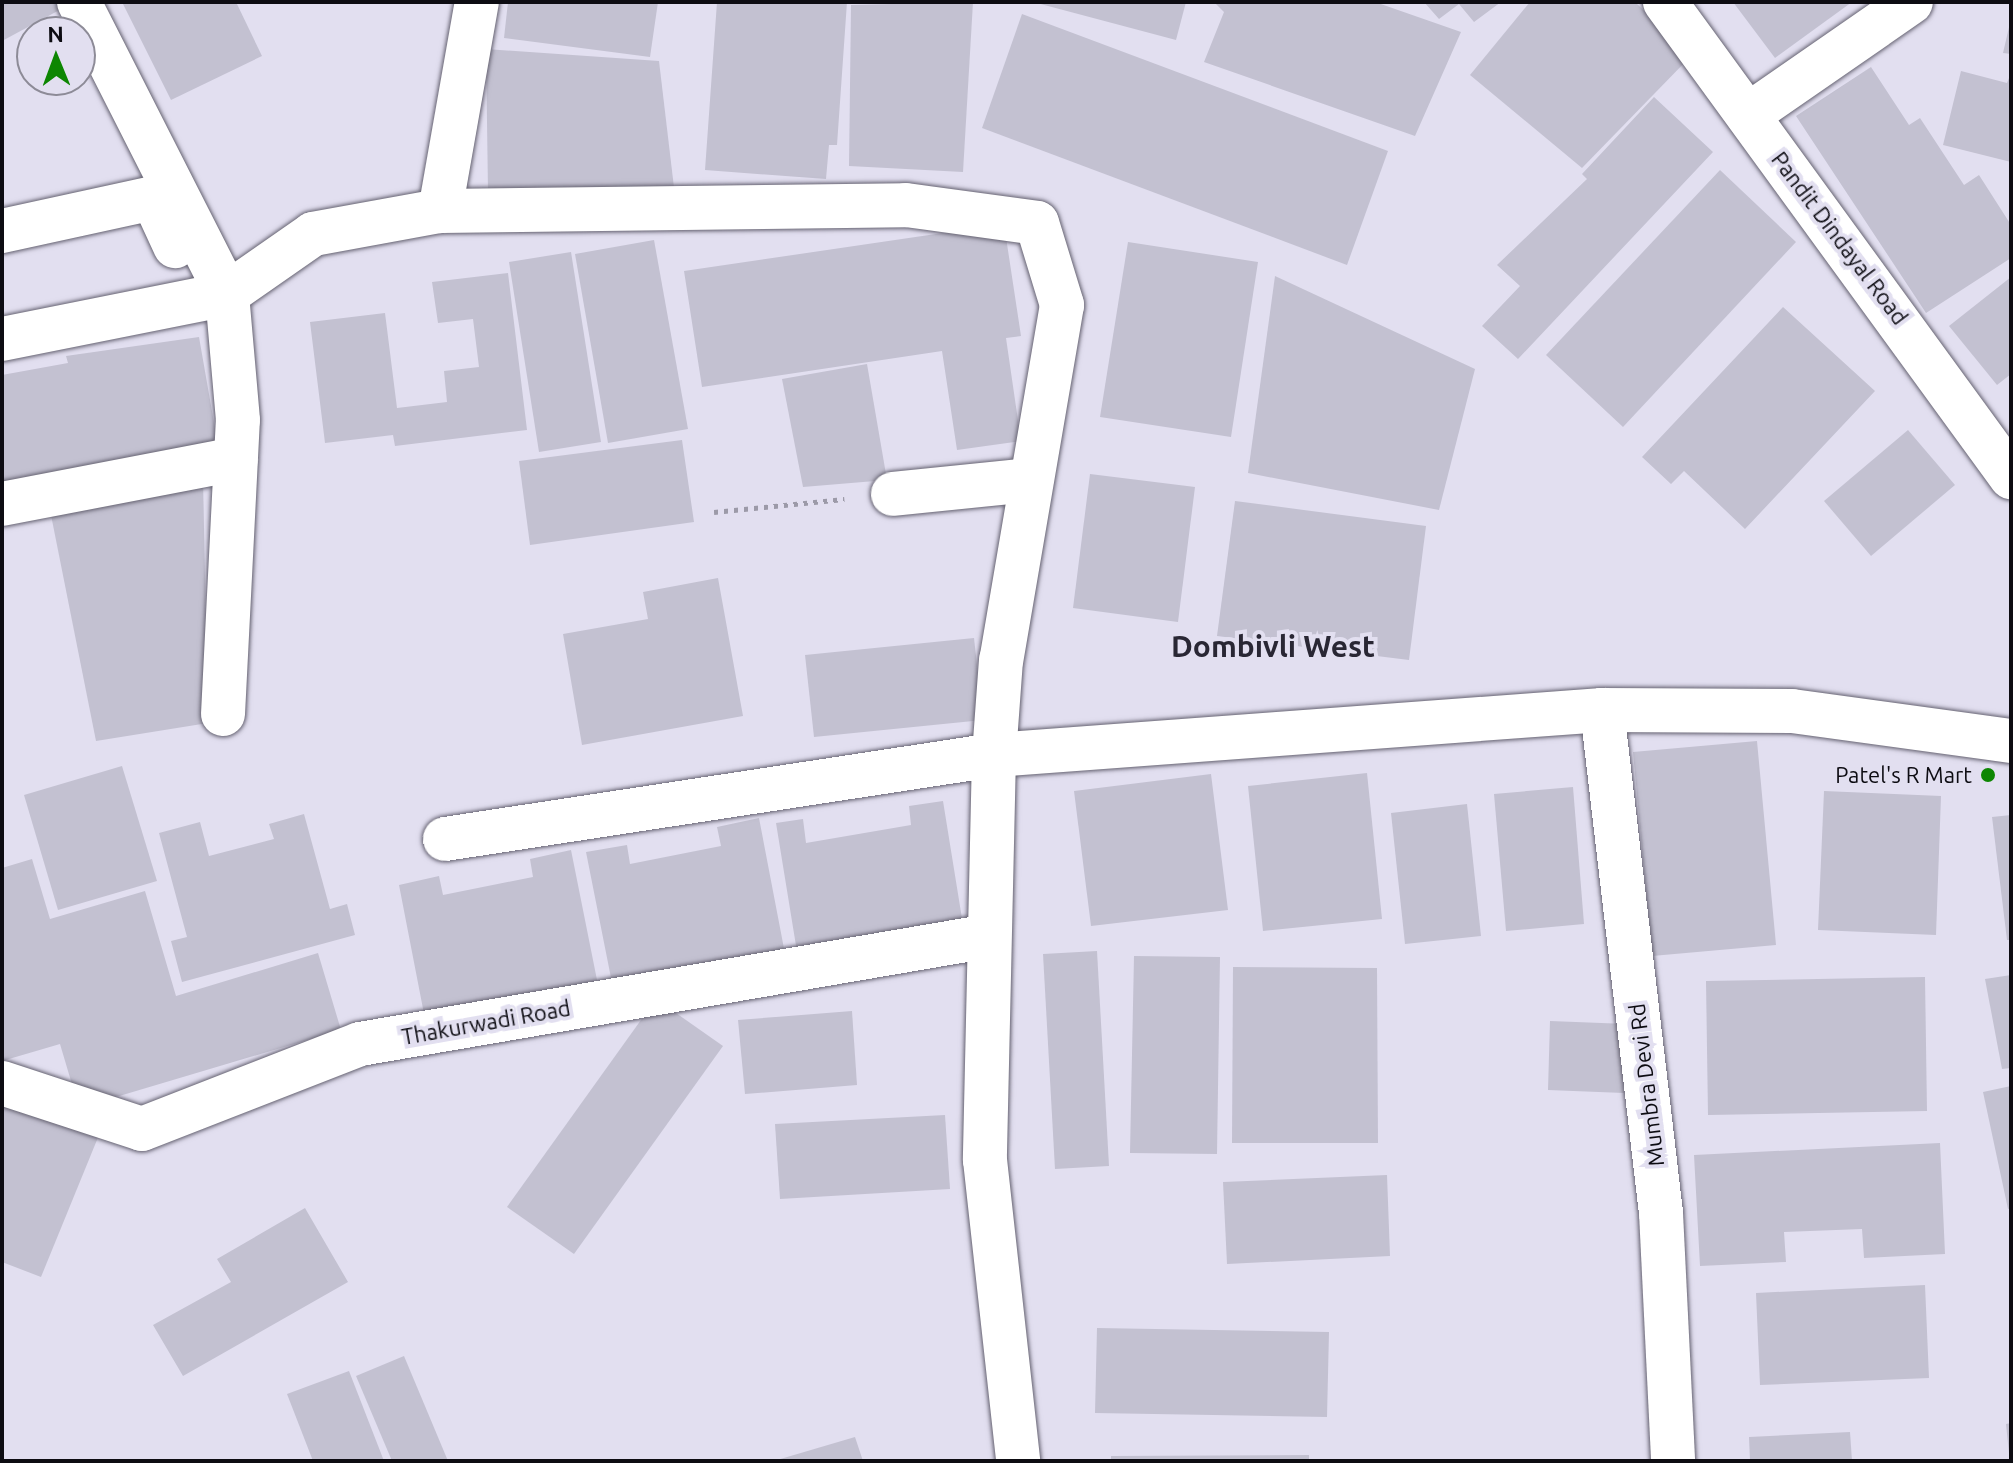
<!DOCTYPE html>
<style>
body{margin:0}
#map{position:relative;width:2013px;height:1463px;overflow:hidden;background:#e2dff0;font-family:Ubuntu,sans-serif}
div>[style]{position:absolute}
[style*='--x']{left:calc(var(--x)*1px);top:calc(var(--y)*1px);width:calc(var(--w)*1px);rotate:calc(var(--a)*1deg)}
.building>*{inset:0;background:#c3c1d1}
.path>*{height:5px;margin-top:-2.5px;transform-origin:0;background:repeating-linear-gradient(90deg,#9c9aa8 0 4px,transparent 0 10px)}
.roads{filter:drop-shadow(0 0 2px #656271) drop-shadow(0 0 2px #656271)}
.minor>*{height:44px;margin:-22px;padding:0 22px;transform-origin:22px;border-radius:22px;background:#fff}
.major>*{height:44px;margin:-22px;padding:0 22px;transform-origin:22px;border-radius:22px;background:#fff}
.dots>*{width:22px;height:22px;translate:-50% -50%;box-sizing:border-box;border:4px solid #e2dff0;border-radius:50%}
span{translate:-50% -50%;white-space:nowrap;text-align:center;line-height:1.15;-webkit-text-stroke:8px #e2dff0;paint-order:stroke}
.street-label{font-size:22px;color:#0d0c12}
.poi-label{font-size:22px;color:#0d0c12}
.right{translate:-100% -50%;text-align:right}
.district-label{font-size:30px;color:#292734;font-weight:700}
.frame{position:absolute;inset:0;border:4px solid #0d0c12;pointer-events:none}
.north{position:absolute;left:16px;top:16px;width:80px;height:80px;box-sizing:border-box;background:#e2dff0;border:2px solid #8d8b97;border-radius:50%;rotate:359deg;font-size:22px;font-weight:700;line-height:32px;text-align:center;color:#0d0c12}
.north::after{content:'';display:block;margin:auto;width:28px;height:36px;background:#0d8602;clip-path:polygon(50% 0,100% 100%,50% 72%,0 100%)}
</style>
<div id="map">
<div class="building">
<i style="clip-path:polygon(2px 2px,62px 2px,65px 7px,2px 41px)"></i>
<i style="clip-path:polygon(122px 2px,236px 2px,262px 56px,171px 100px)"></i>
<i style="clip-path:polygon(508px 2px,658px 2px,650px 57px,504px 38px)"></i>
<i style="clip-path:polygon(717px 2px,847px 2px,837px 145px,829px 145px,826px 179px,705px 170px)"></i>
<i style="clip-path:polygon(973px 2px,963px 172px,849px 166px,851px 5px)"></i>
<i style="clip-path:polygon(1033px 2px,1186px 2px,1176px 40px)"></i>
<i style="clip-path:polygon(1214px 2px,1375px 2px,1461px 32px,1415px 136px,1204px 62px,1224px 12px)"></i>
<i style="clip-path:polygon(1424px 2px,1501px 2px,1474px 22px,1459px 4px,1439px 19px)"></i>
<i style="clip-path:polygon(1530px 2px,1635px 2px,1691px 56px,1582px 168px,1470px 75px)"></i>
<i style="clip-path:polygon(1733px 2px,1852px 2px,1775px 58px)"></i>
<i style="clip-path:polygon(1022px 14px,1388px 151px,1347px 265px,982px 128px)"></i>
<i style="clip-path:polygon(2010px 23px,2011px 23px,2011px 54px,2003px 53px)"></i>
<i style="clip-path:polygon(486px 49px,659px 61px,675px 196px,488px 193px)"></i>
<i style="clip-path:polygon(1871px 67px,1909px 125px,1920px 118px,1964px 185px,1979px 175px,2011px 225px,2011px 258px,1926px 313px,1796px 116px)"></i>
<i style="clip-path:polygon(1961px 71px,2007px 83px,2011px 73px,2011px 162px,1943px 145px)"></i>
<i style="clip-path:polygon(1654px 97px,1713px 152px,1518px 359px,1482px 326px,1520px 286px,1497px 265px,1587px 179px,1582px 174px)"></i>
<i style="clip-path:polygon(1720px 170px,1796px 242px,1623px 427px,1546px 355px)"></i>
<i style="clip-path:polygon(1004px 224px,1021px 336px,1006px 338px,1021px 441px,957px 450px,942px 351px,702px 387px,684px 271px)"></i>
<i style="clip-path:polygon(654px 240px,688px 429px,608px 443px,575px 254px)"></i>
<i style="clip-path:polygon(1128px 242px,1258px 262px,1231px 437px,1100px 417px)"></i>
<i style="clip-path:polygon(571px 252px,601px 442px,539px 452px,509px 262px)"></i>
<i style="clip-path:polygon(508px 273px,527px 430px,395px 446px,393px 435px,325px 443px,310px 322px,385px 313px,397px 408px,447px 402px,444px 371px,479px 367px,473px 319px,438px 323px,432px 282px)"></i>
<i style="clip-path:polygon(1275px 276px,1475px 369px,1439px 510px,1248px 473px)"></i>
<i style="clip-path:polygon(2011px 277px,2011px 374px,1997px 385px,1949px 326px)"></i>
<i style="clip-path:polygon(1783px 307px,1875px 391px,1745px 529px,1684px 471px,1671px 484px,1642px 457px)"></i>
<i style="clip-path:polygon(199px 337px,220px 457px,2px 495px,2px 375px,68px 363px,66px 356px)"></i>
<i style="clip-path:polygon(867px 364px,887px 480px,803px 487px,782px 379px)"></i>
<i style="clip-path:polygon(1908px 430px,1955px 485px,1871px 556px,1824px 501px)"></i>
<i style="clip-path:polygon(682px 440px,694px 522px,530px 545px,519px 461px)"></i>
<i style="clip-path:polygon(1090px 474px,1195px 487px,1178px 622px,1073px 608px)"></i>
<i style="clip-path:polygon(203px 478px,208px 723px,96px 741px,50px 510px)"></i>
<i style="clip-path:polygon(1235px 501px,1426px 526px,1409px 660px,1217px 636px)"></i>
<i style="clip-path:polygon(718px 578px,743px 716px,582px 745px,563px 634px,648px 619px,643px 592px)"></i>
<i style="clip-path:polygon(974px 638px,983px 720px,814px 737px,805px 655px)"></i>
<i style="clip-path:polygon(1757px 741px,1776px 945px,1652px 956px,1633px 752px)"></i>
<i style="clip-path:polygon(122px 766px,157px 881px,58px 910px,24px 795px)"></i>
<i style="clip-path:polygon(1367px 773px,1382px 919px,1263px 931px,1248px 786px)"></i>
<i style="clip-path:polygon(1211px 774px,1228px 910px,1091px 926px,1074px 791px)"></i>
<i style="clip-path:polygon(1573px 787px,1584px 924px,1506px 931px,1494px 794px)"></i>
<i style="clip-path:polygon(1824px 791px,1941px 796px,1936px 935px,1818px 930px)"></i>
<i style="clip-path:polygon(943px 801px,964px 931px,798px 958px,776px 823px,803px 819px,806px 843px,911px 825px,909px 806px)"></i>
<i style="clip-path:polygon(1467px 804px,1481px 936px,1405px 944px,1391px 813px)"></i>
<i style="clip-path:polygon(304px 814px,330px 909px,347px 904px,355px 935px,182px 982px,171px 941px,187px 937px,159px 833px,200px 822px,209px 856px,274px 839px,269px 824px)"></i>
<i style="clip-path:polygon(2011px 815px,2011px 940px,2007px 940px,1992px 817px)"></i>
<i style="clip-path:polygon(759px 818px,786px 959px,614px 993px,586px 852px,627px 845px,630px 864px,721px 846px,717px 827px)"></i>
<i style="clip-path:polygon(571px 850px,598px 985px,425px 1019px,399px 885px,439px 876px,443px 895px,533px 877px,530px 859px)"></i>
<i style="clip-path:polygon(32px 859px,50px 919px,145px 891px,176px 996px,318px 953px,341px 1030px,79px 1108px,60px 1044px,2px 1061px,2px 868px)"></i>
<i style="clip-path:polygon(1097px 951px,1109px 1166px,1055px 1169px,1043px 954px)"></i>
<i style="clip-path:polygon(1134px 956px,1220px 957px,1217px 1154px,1130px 1153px)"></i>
<i style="clip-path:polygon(1233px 967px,1377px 968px,1378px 1143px,1232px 1143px)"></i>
<i style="clip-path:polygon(2011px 975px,2011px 1068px,2002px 1069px,1985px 979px)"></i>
<i style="clip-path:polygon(1925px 977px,1927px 1111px,1708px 1115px,1706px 981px)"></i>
<i style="clip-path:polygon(656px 999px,723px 1046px,574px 1254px,507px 1207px)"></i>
<i style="clip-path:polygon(852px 1011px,857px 1085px,745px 1094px,738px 1020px)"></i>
<i style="clip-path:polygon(1550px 1021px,1627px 1024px,1624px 1093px,1548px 1090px)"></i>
<i style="clip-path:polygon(2011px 1086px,2011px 1208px,2008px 1209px,1983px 1092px)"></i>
<i style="clip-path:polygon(2px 1096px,99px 1135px,41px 1277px,2px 1262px)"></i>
<i style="clip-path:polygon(945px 1115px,950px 1189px,780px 1199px,775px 1124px)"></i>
<i style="clip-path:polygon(1940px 1143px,1945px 1254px,1864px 1258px,1862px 1229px,1784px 1232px,1786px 1262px,1700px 1266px,1694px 1155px)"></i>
<i style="clip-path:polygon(1387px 1175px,1390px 1256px,1227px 1264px,1223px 1182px)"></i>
<i style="clip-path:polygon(305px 1208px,348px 1282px,183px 1376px,153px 1325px,231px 1282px,217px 1259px)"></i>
<i style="clip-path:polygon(1925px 1285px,1929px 1378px,1760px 1385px,1756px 1293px)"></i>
<i style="clip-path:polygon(1097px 1328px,1329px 1332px,1327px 1417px,1095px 1413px)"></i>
<i style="clip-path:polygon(404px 1356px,448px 1461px,392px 1461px,356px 1376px)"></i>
<i style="clip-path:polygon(349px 1371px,384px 1461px,313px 1461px,287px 1394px)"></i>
<i style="clip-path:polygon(2011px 1423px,2011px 1453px,2009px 1453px,2006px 1424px)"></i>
<i style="clip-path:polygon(1850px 1432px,1852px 1461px,1750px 1461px,1749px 1437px)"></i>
<i style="clip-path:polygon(855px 1437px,863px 1461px,777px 1461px,777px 1460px)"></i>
<i style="clip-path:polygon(1309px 1455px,1309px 1461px,1111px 1461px,1111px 1456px)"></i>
</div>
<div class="path">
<i style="--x:714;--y:512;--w:131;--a:-5.7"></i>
</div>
<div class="roads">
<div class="minor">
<i style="--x:1748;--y:115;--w:198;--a:-34.7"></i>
<i style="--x:440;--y:211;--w:212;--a:-80"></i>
<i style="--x:2;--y:231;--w:155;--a:-12.3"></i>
<i style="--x:153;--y:198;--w:53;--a:65.4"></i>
<i style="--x:2;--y:339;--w:229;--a:-11.3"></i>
<i style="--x:227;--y:294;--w:327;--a:-116.9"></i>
<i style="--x:893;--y:494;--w:139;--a:-5.8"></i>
<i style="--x:2;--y:504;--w:238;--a:-10.9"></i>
<i style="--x:1602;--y:710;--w:506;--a:83.31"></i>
<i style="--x:1661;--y:1213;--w:248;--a:87.2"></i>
<i style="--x:223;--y:714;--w:294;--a:-87.1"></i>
<i style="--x:238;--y:420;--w:126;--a:-95"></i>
<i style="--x:227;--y:294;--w:105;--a:-34.9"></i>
<i style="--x:313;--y:234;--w:129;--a:-10.3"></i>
<i style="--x:440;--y:211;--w:466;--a:-0.7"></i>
<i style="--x:906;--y:205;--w:132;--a:7.8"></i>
<i style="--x:1037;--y:223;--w:86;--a:73"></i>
<i style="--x:1062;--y:305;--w:360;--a:99.7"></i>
<i style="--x:1001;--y:660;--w:95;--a:94.2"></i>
<i style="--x:994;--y:755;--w:610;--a:-4.23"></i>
<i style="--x:1602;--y:710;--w:190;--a:0.3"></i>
<i style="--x:1792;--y:711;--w:221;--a:7.8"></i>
<i style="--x:445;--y:839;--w:555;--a:-8.7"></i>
<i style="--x:994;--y:755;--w:405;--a:91.3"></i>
<i style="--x:985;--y:1160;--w:303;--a:83.7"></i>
<i style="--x:2;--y:1083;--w:147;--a:18.2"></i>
<i style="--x:142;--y:1129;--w:234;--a:-21.3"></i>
<i style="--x:360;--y:1044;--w:638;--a:-9.74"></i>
</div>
<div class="major">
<i style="--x:1665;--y:2;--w:588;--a:53.93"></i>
</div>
</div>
<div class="dots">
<i style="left:1988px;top:775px;background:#0d8602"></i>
</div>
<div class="street-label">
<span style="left:1840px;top:238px;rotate:53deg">Pandit Dindayal Road</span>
<span style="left:486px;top:1022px;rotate:-10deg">Thakurwadi Road</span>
<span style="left:1646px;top:1085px;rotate:-97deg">Mumbra Devi Rd</span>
</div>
<div class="poi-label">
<span class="right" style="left:1972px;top:775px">Patel's R Mart</span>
</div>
<div class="district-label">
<span style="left:1273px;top:646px">Dombivli West</span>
</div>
<div class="frame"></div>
<div class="north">N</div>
</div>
